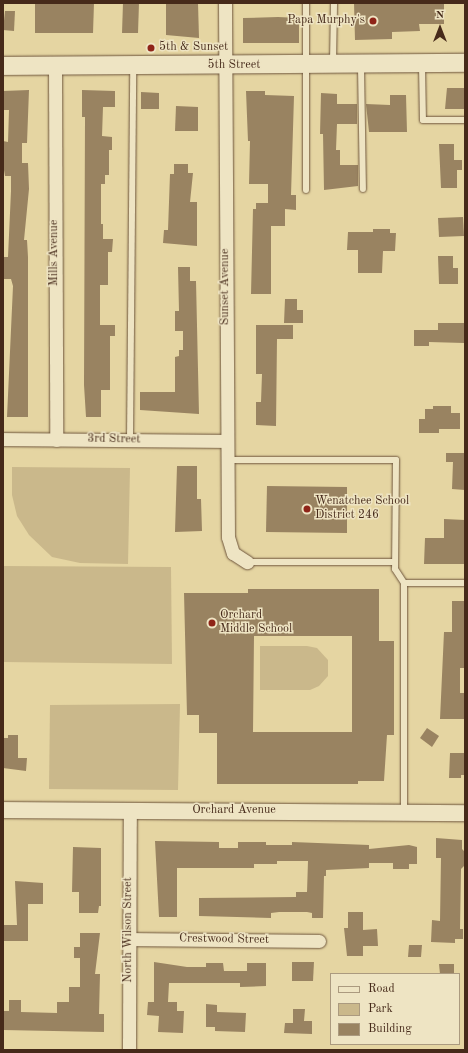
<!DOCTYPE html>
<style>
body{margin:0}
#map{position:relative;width:468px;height:1053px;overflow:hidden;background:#e5d5a2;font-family:"Old Standard TT",serif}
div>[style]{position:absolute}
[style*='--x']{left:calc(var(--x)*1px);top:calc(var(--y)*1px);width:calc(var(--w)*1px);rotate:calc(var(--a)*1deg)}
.green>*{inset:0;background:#cab88b}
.building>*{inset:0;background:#998361}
.roads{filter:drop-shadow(0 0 1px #6e553c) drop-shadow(0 0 1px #6e553c)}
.service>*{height:6px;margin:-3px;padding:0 3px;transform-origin:3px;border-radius:3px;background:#eee4c3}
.minor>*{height:13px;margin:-6.5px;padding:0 6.5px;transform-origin:6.5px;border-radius:6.5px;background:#eee4c3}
.tertiary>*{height:16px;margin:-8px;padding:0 8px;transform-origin:8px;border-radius:8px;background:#eee4c3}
.secondary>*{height:18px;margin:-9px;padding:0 9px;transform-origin:9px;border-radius:9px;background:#eee4c3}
.dots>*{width:11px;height:11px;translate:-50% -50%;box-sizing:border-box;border:2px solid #eee4c3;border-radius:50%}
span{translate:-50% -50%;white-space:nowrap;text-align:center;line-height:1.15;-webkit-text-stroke:3px #eee4c3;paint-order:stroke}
.poi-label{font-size:12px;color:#462a1a}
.right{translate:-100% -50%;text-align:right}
.left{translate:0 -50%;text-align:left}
.street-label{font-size:12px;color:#462a1a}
.frame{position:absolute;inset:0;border:4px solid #462a1a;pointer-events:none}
.legend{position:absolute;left:330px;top:973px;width:130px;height:72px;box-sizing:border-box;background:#eee4c3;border:1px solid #ab9a7f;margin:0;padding:5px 7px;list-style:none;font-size:12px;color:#462a1a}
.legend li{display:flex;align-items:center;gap:8px;height:20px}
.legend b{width:20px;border:1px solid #ab9a7f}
.north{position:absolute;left:420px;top:8px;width:40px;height:40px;-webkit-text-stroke:3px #eee4c3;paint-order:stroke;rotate:0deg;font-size:11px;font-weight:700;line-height:16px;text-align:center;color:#462a1a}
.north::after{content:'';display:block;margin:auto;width:14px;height:18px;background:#462a1a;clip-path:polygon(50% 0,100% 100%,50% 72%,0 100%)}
</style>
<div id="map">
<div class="green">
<i style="clip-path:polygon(12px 467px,130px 468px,128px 564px,80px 563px,52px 557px,29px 535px,17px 516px,12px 495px)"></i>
<i style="clip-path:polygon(3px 566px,171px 567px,172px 664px,3px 662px)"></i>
<i style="clip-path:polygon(260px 646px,307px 646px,317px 648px,328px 660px,328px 676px,319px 686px,310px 690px,260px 690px)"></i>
<i style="clip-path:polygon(180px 704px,178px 790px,49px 789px,50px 705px)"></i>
</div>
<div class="building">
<i style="clip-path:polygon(35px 3px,94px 3px,93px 33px,35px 33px)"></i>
<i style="clip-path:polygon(123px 3px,139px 3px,138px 33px,122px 33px)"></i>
<i style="clip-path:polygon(166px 3px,198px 3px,199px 38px,166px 35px)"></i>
<i style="clip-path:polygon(354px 3px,444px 3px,444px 24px,419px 24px,420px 31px,392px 32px,392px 39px,355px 40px)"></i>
<i style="clip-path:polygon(5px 11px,15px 11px,14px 31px,3px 30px)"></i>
<i style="clip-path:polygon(278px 17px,299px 18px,299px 43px,243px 43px,243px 18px)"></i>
<i style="clip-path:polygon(447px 88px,465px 88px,465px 109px,445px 109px)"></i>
<i style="clip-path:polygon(29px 90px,27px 143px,22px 143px,22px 163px,28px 163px,29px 189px,24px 240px,27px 240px,28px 257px,28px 417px,7px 417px,13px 286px,11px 279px,3px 279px,3px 269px,4px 257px,8px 257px,11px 191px,11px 176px,5px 176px,3px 164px,3px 141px,8px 142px,9px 110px,3px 110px,3px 91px)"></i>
<i style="clip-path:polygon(82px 90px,115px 91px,115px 107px,103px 107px,102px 136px,112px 137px,112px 150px,109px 150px,109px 175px,105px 175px,105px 184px,101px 184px,101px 224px,103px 224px,103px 239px,113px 239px,112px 252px,108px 252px,108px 285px,100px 285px,100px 325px,115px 325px,115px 336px,110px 336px,110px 390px,101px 390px,101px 417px,86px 417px,84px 385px,85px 117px,82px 117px)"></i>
<i style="clip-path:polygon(246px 91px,265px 91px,265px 95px,294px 96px,291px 195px,296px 195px,296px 210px,285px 209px,285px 226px,271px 226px,271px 294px,251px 294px,253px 209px,256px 209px,256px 203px,268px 203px,268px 184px,249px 184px,250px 141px,248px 141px)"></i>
<i style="clip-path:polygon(141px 92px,159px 93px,159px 109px,141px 109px)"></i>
<i style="clip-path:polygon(321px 93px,337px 94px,337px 104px,357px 104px,357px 124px,337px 124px,336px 150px,340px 150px,340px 165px,358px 165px,358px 186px,324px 190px,323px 134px,320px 134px)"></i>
<i style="clip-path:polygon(390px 95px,406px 95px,407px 132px,369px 132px,366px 104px,390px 105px)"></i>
<i style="clip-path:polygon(176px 106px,198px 107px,198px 131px,175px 131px)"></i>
<i style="clip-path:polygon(439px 144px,454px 144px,454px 160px,462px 160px,462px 170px,457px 170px,457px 188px,441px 188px)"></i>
<i style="clip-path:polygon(174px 164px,188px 164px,188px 173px,193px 173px,190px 202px,197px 202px,197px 246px,163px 243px,164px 230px,168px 230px,170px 174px,174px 174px)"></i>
<i style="clip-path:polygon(463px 217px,464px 236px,439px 237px,438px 218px)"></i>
<i style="clip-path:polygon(373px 229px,390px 229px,390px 233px,396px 233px,395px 251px,383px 251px,382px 273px,358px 273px,358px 250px,347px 250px,348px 232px,373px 232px)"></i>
<i style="clip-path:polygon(438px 256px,453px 256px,453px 268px,458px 268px,458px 284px,439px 284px)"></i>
<i style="clip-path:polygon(178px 267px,190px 267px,190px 281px,196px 281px,199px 414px,140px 410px,140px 392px,175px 392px,175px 357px,179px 356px,179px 350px,183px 350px,183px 331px,175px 331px,175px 311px,179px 311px)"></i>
<i style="clip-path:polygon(285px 299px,297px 299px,297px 310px,303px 310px,303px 323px,284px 323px)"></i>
<i style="clip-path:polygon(438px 323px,464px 323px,464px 343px,429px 342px,429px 346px,414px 346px,414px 330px,438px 330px)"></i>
<i style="clip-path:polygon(256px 325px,293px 325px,293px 339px,277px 339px,276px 426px,256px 425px,256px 402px,261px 402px,262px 374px,256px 374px)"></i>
<i style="clip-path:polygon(433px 406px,451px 406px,451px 413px,460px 413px,460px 429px,439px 429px,439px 433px,419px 433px,419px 419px,425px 419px,425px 409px,433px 409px)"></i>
<i style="clip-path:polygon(446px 453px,465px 453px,465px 490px,452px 489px,453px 462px,446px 462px)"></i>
<i style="clip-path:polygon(177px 466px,197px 466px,197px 499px,201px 499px,202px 531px,175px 532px)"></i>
<i style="clip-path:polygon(267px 486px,347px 487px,347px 533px,266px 532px)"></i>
<i style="clip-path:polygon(444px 519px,465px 520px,465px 564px,424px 564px,425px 538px,444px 538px)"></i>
<i style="clip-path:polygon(evenodd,248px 589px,379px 589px,379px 641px,394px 641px,394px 735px,387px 735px,384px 781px,358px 781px,358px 784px,217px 784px,217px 733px,199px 733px,199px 715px,187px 715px,184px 593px,248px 593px,248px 589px,254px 636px,352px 636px,352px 732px,253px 732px,254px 636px)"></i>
<i style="clip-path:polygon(452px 601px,465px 601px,465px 668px,460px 668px,460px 693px,465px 693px,464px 719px,440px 719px,444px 632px,452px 632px)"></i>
<i style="clip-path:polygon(427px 728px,439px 736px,432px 747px,420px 738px)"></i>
<i style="clip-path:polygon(8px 735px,18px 735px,18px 758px,27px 758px,26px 771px,3px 768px,3px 738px,8px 738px)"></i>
<i style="clip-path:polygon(450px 753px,465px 753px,465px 775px,461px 775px,461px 778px,449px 778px)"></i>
<i style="clip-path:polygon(436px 838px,462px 840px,462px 849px,465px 852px,465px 865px,461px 869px,460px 929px,463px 929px,463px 939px,455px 939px,455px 943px,431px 942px,432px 920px,440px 921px,441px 858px,436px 858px)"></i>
<i style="clip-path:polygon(155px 841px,219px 842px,219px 848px,238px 848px,238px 842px,266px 842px,266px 845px,292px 845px,292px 842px,369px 845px,369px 849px,409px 845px,417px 847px,417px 864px,409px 864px,409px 869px,393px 869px,393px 863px,369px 863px,369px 868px,326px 870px,326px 876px,324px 876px,323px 918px,312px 918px,312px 913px,307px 912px,279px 912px,271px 913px,271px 918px,199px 916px,199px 898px,296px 897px,296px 892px,307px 892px,308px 861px,277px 861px,277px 864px,254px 864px,254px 868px,177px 868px,177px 917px,159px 917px)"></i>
<i style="clip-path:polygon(73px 847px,101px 848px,101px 906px,99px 906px,98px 913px,79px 913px,79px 892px,72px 892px)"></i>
<i style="clip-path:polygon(15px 881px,43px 883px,43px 904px,28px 904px,28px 941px,3px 941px,3px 925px,17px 925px)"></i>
<i style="clip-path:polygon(348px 912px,363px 912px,363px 930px,377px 929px,378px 946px,363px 946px,363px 956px,347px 956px,344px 928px,348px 928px)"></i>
<i style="clip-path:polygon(80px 933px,100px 933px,95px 974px,100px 974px,99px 1014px,104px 1014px,104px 1032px,3px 1030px,3px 1011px,9px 1011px,9px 1000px,21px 1000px,21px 1012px,57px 1013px,57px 1002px,69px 1002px,69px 987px,80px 987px,80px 958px,74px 958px,74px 947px,80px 947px)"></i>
<i style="clip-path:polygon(409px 945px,422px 945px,421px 957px,408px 957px)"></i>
<i style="clip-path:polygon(154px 962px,187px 967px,206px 967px,206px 963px,223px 963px,224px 971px,247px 971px,247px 963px,266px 963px,266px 986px,240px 987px,240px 983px,169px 983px,168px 1002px,177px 1002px,177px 1011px,184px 1011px,183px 1033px,158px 1032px,159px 1016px,147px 1015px,148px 1002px,154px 1002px)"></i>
<i style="clip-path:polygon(292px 962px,314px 962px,313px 981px,292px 981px)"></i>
<i style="clip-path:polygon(439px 964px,454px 964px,454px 974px,440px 974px)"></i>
<i style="clip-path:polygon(206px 1004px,217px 1005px,217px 1012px,246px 1013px,245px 1032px,215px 1031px,215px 1027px,206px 1027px)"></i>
<i style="clip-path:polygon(293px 1009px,305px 1009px,304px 1021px,312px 1021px,312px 1034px,284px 1033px,285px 1023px,293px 1023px)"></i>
</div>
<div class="roads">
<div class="service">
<i style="--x:306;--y:3;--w:187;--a:90"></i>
<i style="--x:333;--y:62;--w:59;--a:-89"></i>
<i style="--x:422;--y:65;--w:55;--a:89"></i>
<i style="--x:423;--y:120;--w:42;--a:0"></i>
<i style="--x:361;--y:66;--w:123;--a:89.1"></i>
<i style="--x:130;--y:440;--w:373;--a:-89.5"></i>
<i style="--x:228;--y:460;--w:168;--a:0"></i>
<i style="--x:396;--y:460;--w:109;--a:90.5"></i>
<i style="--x:395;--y:569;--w:17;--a:57"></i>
<i style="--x:247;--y:562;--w:148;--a:0"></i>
<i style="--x:404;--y:812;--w:229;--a:-90"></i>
<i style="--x:404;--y:583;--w:61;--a:0"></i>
</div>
<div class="minor">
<i style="--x:225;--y:3;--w:534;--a:89.68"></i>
<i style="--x:228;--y:537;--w:17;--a:73"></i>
<i style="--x:233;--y:553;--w:17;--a:33"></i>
<i style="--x:55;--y:66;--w:374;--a:89.8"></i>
<i style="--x:3;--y:439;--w:223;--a:0.5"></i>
<i style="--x:130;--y:939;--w:189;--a:0.6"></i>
<i style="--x:129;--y:1050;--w:239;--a:-89.8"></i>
</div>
<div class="tertiary">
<i style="--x:3;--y:810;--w:462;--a:0.4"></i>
</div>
<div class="secondary">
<i style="--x:3;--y:66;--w:462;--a:-0.4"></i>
</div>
</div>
<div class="dots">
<i style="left:373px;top:21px;background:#8f2418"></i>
<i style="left:151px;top:48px;background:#8f2418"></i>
<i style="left:307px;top:509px;background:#8f2418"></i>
<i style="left:212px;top:623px;background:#8f2418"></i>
</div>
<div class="poi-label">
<span class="right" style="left:365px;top:21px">Papa Murphy's</span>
<span class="left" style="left:159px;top:48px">5th &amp; Sunset</span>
<span class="left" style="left:315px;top:509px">Wenatchee School<br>District 246</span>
<span class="left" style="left:220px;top:623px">Orchard<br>Middle School</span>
</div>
<div class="street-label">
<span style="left:234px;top:66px">5th Street</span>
<span style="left:55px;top:253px;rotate:-90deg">Mills Avenue</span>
<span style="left:226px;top:287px;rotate:-90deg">Sunset Avenue</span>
<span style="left:114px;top:440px;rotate:1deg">3rd Street</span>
<span style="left:234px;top:811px">Orchard Avenue</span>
<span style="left:129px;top:930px;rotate:-90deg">North Wilson Street</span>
<span style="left:224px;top:940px;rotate:1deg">Crestwood Street</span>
</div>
<div class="frame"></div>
<ul class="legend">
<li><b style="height:5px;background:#eee4c3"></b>Road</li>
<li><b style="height:11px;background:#cab88b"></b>Park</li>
<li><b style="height:11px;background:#998361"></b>Building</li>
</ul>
<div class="north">N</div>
</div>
